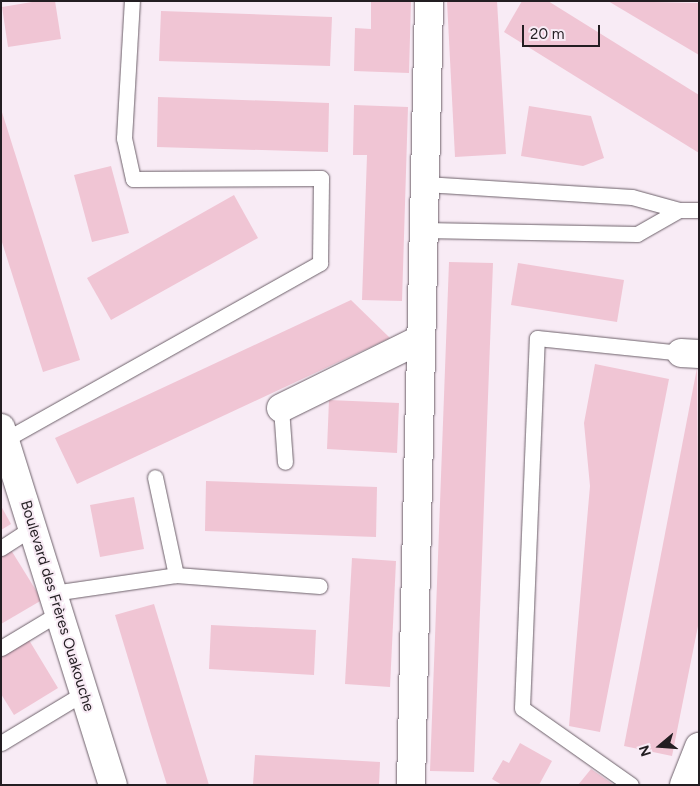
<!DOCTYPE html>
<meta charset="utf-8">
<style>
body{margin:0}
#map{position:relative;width:700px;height:786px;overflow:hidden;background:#f8ebf5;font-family:Figtree,sans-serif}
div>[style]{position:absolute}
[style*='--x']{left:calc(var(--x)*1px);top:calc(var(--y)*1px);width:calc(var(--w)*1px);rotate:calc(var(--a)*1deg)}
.building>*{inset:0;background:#f0c5d4}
.roads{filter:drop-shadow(0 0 1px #6d616a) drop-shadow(0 0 1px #6d616a)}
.service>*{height:15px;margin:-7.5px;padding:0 7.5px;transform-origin:7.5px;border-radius:7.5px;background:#fff}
.minor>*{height:28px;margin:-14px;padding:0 14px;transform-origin:14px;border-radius:14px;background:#fff}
span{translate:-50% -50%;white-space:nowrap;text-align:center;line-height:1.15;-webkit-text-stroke:4px #f8ebf5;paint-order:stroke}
.street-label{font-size:15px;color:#231e22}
.frame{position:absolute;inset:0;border:2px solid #231e22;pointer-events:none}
.north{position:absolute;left:635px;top:721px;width:50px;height:50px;-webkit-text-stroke:4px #f8ebf5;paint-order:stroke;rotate:252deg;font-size:14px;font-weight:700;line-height:20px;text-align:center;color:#231e22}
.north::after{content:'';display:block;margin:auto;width:18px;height:22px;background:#231e22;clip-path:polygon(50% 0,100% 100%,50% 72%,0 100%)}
.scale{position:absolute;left:522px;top:25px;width:78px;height:22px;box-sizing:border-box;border:2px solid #231e22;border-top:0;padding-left:6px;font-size:15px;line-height:18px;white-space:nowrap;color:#231e22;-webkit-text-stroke:4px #f8ebf5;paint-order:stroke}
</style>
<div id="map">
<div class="building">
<i style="clip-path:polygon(38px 1px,55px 1px,61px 39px,8px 47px,2px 7px)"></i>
<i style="clip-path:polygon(371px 1px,411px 1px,409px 73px,354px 71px,355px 28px,371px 29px)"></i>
<i style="clip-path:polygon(447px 1px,497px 1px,506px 154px,455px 157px)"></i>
<i style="clip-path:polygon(522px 1px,548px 1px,699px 95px,699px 153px,504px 32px)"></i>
<i style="clip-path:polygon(608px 1px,699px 3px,699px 55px,650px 26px)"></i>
<i style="clip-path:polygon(161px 11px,332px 17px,330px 66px,159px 61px)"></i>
<i style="clip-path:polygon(158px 97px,329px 103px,328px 152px,157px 147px)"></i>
<i style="clip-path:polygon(354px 105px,408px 107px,402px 301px,362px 300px,367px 155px,353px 155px)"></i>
<i style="clip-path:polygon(529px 106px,591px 116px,604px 158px,583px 166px,521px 156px)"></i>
<i style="clip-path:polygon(1px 109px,80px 360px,43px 372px,1px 239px)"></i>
<i style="clip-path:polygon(111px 166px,129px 233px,92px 242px,74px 175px)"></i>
<i style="clip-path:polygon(234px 195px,258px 238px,111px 320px,87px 278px)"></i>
<i style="clip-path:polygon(449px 262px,493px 263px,474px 772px,430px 771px)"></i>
<i style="clip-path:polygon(518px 263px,624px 280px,617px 322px,511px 305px)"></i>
<i style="clip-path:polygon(351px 300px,390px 338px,77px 484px,55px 438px)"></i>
<i style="clip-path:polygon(595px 364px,669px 379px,600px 732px,569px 726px,590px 486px,584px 423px)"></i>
<i style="clip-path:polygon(697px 368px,699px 621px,672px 756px,624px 746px)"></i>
<i style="clip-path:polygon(329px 400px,399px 403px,397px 453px,327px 449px)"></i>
<i style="clip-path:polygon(206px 481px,377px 487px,376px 537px,205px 531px)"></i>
<i style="clip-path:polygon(134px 497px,144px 549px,100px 557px,90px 505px)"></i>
<i style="clip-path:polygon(1px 506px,11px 524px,1px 530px)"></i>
<i style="clip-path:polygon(11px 550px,42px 600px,1px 624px,1px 556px)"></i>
<i style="clip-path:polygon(352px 558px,396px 561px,390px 687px,345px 684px)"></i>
<i style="clip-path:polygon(154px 604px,172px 663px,209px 785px,167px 785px,151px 734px,115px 615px)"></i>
<i style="clip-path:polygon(211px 625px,316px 630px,314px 675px,209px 669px)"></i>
<i style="clip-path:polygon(29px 640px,58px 688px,14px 715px,1px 694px,1px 657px)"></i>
<i style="clip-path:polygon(520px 743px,552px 761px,539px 785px,502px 785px,492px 779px,503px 760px,509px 763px)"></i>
<i style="clip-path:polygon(255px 755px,380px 762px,379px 785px,253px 785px)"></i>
<i style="clip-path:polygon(591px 769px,614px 785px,578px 785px)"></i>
</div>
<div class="roads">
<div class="service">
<i style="--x:425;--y:184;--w:207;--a:3.6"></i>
<i style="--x:632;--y:197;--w:49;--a:15.5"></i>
<i style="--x:679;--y:210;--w:20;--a:0"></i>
<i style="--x:424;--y:230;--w:213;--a:1.1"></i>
<i style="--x:637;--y:234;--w:48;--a:-29.7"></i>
<i style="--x:281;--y:408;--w:54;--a:85.8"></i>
<i style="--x:1;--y:442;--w:366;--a:-29.3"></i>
<i style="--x:320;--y:263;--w:85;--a:-89.3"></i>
<i style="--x:321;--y:178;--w:188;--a:179.7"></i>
<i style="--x:133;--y:179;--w:42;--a:-102.4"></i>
<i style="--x:124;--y:138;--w:137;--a:-86.7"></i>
<i style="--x:1;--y:548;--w:37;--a:-33"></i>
<i style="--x:176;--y:575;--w:144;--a:4.4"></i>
<i style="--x:53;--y:593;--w:124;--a:-8.3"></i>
<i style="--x:176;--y:575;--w:100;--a:-102.1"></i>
<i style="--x:1;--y:648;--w:68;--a:-31.1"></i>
<i style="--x:1;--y:743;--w:97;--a:-31.1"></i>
<i style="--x:631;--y:785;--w:133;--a:-144.8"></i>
<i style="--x:522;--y:708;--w:370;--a:-87.7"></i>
<i style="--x:537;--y:338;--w:145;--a:5.9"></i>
</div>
<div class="minor">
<i style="--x:681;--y:353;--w:18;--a:3"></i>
<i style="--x:281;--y:408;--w:156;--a:-26.2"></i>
<i style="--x:1;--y:428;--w:374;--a:72.6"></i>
<i style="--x:411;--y:785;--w:784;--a:-88.68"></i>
<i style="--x:684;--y:785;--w:41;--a:-68.5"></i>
</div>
</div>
<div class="street-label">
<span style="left:57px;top:606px;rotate:73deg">Boulevard des Frères Ouakouche</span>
</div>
<div class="frame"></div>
<div class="north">N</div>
<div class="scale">20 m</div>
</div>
